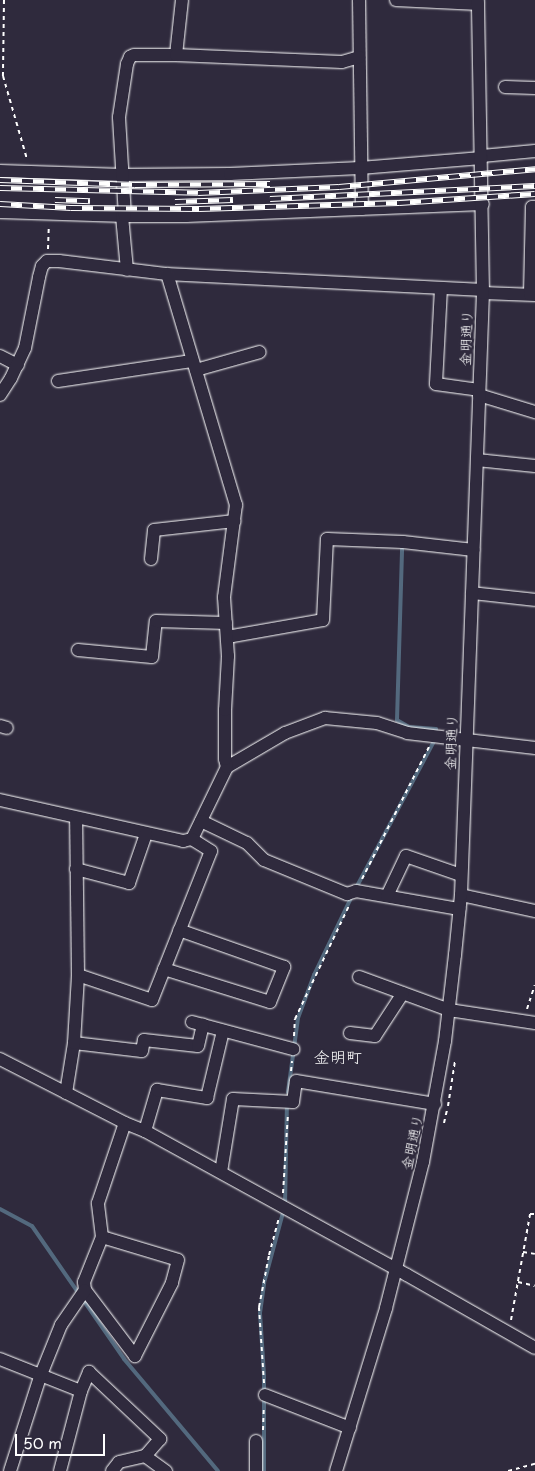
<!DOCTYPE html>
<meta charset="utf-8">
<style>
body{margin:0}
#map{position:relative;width:535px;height:1471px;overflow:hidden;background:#2f2a3d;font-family:"Playpen Sans","Klee One",sans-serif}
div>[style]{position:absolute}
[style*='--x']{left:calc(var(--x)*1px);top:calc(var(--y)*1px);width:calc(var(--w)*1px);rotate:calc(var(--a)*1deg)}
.stream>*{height:4px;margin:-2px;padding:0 2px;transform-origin:2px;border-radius:2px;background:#53697e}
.path>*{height:2px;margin-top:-1px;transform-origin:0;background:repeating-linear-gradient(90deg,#fff 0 4px,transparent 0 8px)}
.roads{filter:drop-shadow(0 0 1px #fff) drop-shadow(0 0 1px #fff)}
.minor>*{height:12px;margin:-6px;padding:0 6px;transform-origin:6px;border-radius:6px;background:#2f2a3d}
.rail>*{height:5.5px;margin-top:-2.75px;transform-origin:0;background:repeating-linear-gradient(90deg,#2f2a3d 0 11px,#fff 0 22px);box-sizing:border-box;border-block:1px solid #fff}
span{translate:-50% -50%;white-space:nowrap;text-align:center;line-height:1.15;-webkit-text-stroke:4px #2f2a3d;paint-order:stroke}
.street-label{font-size:14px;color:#fff}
.quarter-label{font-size:16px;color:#fff}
.scale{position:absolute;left:15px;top:1434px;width:90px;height:22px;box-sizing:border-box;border:2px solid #fff;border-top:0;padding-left:6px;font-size:15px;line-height:18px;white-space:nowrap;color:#fff;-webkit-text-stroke:4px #2f2a3d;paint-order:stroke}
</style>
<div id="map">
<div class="stream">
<i style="--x:356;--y:888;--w:166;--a:-62"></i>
<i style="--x:434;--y:741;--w:12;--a:-81"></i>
<i style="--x:436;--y:729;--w:27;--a:-176"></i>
<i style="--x:409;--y:727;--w:14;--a:-150"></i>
<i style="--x:397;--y:720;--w:172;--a:-88.3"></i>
<i style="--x:288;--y:1092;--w:75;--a:-82.3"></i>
<i style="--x:298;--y:1018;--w:46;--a:-69.6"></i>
<i style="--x:314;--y:975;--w:88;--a:-64.3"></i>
<i style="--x:0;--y:1209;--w:36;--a:28"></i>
<i style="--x:32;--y:1226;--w:162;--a:55.3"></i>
<i style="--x:124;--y:1359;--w:146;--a:50"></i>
<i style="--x:264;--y:1471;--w:96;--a:-90"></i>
<i style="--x:264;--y:1375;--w:62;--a:-93.7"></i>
<i style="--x:260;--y:1313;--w:30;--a:-82"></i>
<i style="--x:264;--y:1283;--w:81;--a:-74.9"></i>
<i style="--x:285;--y:1205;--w:101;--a:-88.9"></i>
</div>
<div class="path">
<i style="--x:4;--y:0;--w:76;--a:90.8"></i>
<i style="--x:3;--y:76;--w:86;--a:73.9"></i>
<i style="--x:48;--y:249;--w:23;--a:-88"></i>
<i style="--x:362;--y:879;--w:148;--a:-63.1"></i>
<i style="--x:527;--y:1009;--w:25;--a:-72"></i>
<i style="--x:294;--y:1036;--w:17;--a:-87"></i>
<i style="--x:295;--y:1019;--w:125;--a:-64.5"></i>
<i style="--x:291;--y:1071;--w:10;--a:-84"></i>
<i style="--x:448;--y:1106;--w:46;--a:-81.2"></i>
<i style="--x:444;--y:1123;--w:13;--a:-77"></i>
<i style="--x:283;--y:1193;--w:80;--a:-86.4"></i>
<i style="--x:523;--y:1252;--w:12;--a:9"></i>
<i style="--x:518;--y:1282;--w:17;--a:13"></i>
<i style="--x:511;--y:1320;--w:108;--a:-79.8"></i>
<i style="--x:530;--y:1214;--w:5;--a:0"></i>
<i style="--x:264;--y:1383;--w:76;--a:-93.8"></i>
<i style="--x:259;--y:1307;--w:53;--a:-79.1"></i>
<i style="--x:269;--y:1255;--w:38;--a:-75"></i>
<i style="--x:263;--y:1430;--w:23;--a:-88"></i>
<i style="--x:508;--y:1471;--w:28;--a:-15"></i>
</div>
<div class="roads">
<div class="minor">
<i style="--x:359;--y:0;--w:209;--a:89.2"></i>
<i style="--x:396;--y:0;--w:82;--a:2.8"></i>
<i style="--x:176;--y:55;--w:55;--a:-83.8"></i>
<i style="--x:505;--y:87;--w:30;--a:2"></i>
<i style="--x:482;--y:156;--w:53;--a:-5.4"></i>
<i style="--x:0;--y:171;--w:123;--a:1.9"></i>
<i style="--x:123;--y:175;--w:107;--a:-0.5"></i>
<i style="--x:230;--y:174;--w:130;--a:-2.6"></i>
<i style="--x:360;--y:168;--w:122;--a:-4.7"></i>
<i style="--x:0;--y:212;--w:125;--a:1.8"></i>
<i style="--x:125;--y:216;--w:61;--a:0"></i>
<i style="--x:186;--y:216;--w:297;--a:-2.3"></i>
<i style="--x:122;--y:216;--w:54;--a:84.7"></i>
<i style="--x:125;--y:216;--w:99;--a:-93.5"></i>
<i style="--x:119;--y:117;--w:54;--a:-81.4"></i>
<i style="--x:127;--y:64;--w:8;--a:-67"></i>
<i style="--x:130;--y:57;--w:4;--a:-27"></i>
<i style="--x:134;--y:55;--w:42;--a:0"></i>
<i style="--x:176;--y:55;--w:166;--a:2.4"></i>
<i style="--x:342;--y:62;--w:18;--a:-16"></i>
<i style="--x:441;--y:288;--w:96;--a:93"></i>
<i style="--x:436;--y:384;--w:43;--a:7.9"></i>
<i style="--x:483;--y:293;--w:52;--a:2.2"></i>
<i style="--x:530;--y:294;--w:87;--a:-88.7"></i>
<i style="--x:532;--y:207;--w:3;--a:0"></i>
<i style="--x:0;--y:356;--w:20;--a:27"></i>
<i style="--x:196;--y:370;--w:66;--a:-15.7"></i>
<i style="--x:58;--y:381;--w:135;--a:-8.5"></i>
<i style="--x:0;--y:395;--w:20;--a:-57"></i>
<i style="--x:11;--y:378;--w:33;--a:-65"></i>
<i style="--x:25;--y:348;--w:72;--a:-78.8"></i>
<i style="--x:39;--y:277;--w:11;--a:-75"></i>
<i style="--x:42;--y:266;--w:7;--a:-45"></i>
<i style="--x:47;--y:261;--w:12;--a:0"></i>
<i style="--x:59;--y:261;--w:109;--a:6.9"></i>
<i style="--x:167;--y:274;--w:316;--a:2.9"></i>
<i style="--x:479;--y:395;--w:59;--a:16.9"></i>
<i style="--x:477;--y:460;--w:58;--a:5.9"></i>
<i style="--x:151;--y:559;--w:29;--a:-84"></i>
<i style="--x:154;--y:530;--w:81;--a:-6.4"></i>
<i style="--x:472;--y:593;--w:63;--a:6.3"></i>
<i style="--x:227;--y:637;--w:97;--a:-10"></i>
<i style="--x:323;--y:620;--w:81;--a:-87.2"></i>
<i style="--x:327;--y:539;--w:76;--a:2.3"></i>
<i style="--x:403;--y:542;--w:71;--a:6.4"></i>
<i style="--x:78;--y:650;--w:74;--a:5.4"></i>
<i style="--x:152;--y:657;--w:36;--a:-84"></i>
<i style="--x:156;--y:621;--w:70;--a:1.6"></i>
<i style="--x:0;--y:726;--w:7;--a:16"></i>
<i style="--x:227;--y:767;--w:67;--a:-30.4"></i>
<i style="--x:285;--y:733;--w:43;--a:-20.6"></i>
<i style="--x:325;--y:718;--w:52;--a:5.5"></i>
<i style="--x:377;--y:723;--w:32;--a:18"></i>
<i style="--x:407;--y:733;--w:129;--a:6.7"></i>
<i style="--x:0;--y:800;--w:188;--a:12.6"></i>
<i style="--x:183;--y:841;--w:9;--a:-13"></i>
<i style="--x:192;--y:839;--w:80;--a:-64.1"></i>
<i style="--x:227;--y:767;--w:8;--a:-104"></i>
<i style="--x:225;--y:759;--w:49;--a:-90"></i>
<i style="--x:225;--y:710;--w:54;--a:-86.8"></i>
<i style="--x:228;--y:656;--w:59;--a:-93.9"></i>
<i style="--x:224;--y:597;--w:93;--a:-82.6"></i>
<i style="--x:236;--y:505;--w:241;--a:-106.6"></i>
<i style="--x:201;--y:821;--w:51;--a:25.6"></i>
<i style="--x:247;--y:843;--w:24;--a:45"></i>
<i style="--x:264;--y:860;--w:90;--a:22.3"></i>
<i style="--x:347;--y:894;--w:9;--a:-18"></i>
<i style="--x:356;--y:891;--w:105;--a:9.9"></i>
<i style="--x:76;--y:869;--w:55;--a:14.8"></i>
<i style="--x:129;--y:883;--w:52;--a:-70.9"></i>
<i style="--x:461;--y:895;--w:76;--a:12.2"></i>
<i style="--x:387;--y:896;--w:44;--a:-64.6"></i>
<i style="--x:406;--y:856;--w:58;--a:19.1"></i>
<i style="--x:164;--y:969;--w:111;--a:17.3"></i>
<i style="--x:270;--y:1002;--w:38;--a:-68"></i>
<i style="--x:284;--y:967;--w:111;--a:-160.6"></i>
<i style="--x:78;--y:975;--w:78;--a:18.7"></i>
<i style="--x:152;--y:1000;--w:160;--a:-68.4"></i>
<i style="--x:211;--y:851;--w:22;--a:-148"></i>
<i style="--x:359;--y:977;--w:96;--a:20.1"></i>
<i style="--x:449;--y:1010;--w:87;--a:8.6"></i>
<i style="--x:192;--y:1022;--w:105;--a:15"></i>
<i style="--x:350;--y:1033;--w:25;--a:7"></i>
<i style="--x:375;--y:1036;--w:51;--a:-56.9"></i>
<i style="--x:74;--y:1043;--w:68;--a:6.7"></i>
<i style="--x:142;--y:1051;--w:11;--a:-80"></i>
<i style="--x:144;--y:1040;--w:54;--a:6.3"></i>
<i style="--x:198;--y:1046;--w:22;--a:-77"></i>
<i style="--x:0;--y:1059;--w:140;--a:27.1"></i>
<i style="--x:125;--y:1123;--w:22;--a:22"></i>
<i style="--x:145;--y:1131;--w:299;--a:28.8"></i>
<i style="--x:407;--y:1275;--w:147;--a:29.7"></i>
<i style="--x:66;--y:1093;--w:51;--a:-80.9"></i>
<i style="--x:74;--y:1043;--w:68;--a:-86.6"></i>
<i style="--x:78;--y:975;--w:157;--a:-90.7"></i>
<i style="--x:145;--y:1131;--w:43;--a:-73.7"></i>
<i style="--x:157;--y:1090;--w:51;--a:9.1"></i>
<i style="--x:207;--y:1098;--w:69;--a:-76.6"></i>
<i style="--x:221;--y:1172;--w:74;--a:-80.7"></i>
<i style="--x:233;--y:1099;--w:60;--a:2.9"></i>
<i style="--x:293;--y:1102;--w:21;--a:-82"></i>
<i style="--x:296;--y:1081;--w:141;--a:9.4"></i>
<i style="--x:102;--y:1237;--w:79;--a:16.8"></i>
<i style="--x:178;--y:1260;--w:24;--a:105"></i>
<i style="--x:172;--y:1283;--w:82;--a:116.9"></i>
<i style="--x:135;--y:1356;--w:83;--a:-127.1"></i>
<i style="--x:85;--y:1290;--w:8;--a:-97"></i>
<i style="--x:84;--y:1282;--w:48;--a:-68.2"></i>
<i style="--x:102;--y:1237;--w:34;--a:-97"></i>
<i style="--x:98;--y:1203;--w:84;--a:-71.4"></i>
<i style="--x:0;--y:1359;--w:87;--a:21.6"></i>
<i style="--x:265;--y:1395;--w:91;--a:21.2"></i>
<i style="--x:256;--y:1441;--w:30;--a:90"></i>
<i style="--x:10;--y:1471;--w:99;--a:-72.3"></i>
<i style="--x:40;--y:1377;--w:56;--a:-68"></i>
<i style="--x:61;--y:1325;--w:42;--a:-55.6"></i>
<i style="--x:60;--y:1471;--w:83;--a:-75.3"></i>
<i style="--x:81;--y:1391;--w:21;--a:-67"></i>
<i style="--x:89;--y:1372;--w:98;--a:43.3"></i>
<i style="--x:160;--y:1439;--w:23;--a:131"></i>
<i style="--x:145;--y:1456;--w:26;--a:36"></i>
<i style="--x:112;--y:1471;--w:11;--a:-52"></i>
<i style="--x:119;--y:1462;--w:27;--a:-13"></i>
<i style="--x:336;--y:1471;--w:170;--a:-72.9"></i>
<i style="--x:386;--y:1308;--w:151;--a:-75.8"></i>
<i style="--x:423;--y:1162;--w:123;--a:-79.7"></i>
<i style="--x:445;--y:1041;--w:87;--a:-83.4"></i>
<i style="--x:455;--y:955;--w:60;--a:-84.3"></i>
<i style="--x:461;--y:895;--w:602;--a:-87.91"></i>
<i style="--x:483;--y:293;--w:293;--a:-91"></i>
</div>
</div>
<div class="rail">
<i style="--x:0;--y:180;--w:135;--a:2.1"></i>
<i style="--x:135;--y:185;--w:135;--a:-0.4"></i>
<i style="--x:0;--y:188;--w:198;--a:1.4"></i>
<i style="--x:198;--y:193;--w:141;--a:-2.4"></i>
<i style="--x:339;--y:187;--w:197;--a:-5.2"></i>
<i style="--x:270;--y:199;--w:265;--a:-2.8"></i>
<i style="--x:55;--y:200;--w:35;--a:2"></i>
<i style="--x:175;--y:202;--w:58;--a:-2"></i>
<i style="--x:0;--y:204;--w:71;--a:3.2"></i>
<i style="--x:71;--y:208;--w:128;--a:0.4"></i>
<i style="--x:199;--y:209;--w:200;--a:-1.7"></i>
<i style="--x:399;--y:203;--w:136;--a:-3.8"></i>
</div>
<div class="street-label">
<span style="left:466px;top:338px;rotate:-88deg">金明通り</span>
<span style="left:451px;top:742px;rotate:-88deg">金明通り</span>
<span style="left:412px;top:1142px;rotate:-78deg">金明通り</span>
</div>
<div class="quarter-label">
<span style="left:338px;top:1056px">金明町</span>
</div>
<div class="scale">50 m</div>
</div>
